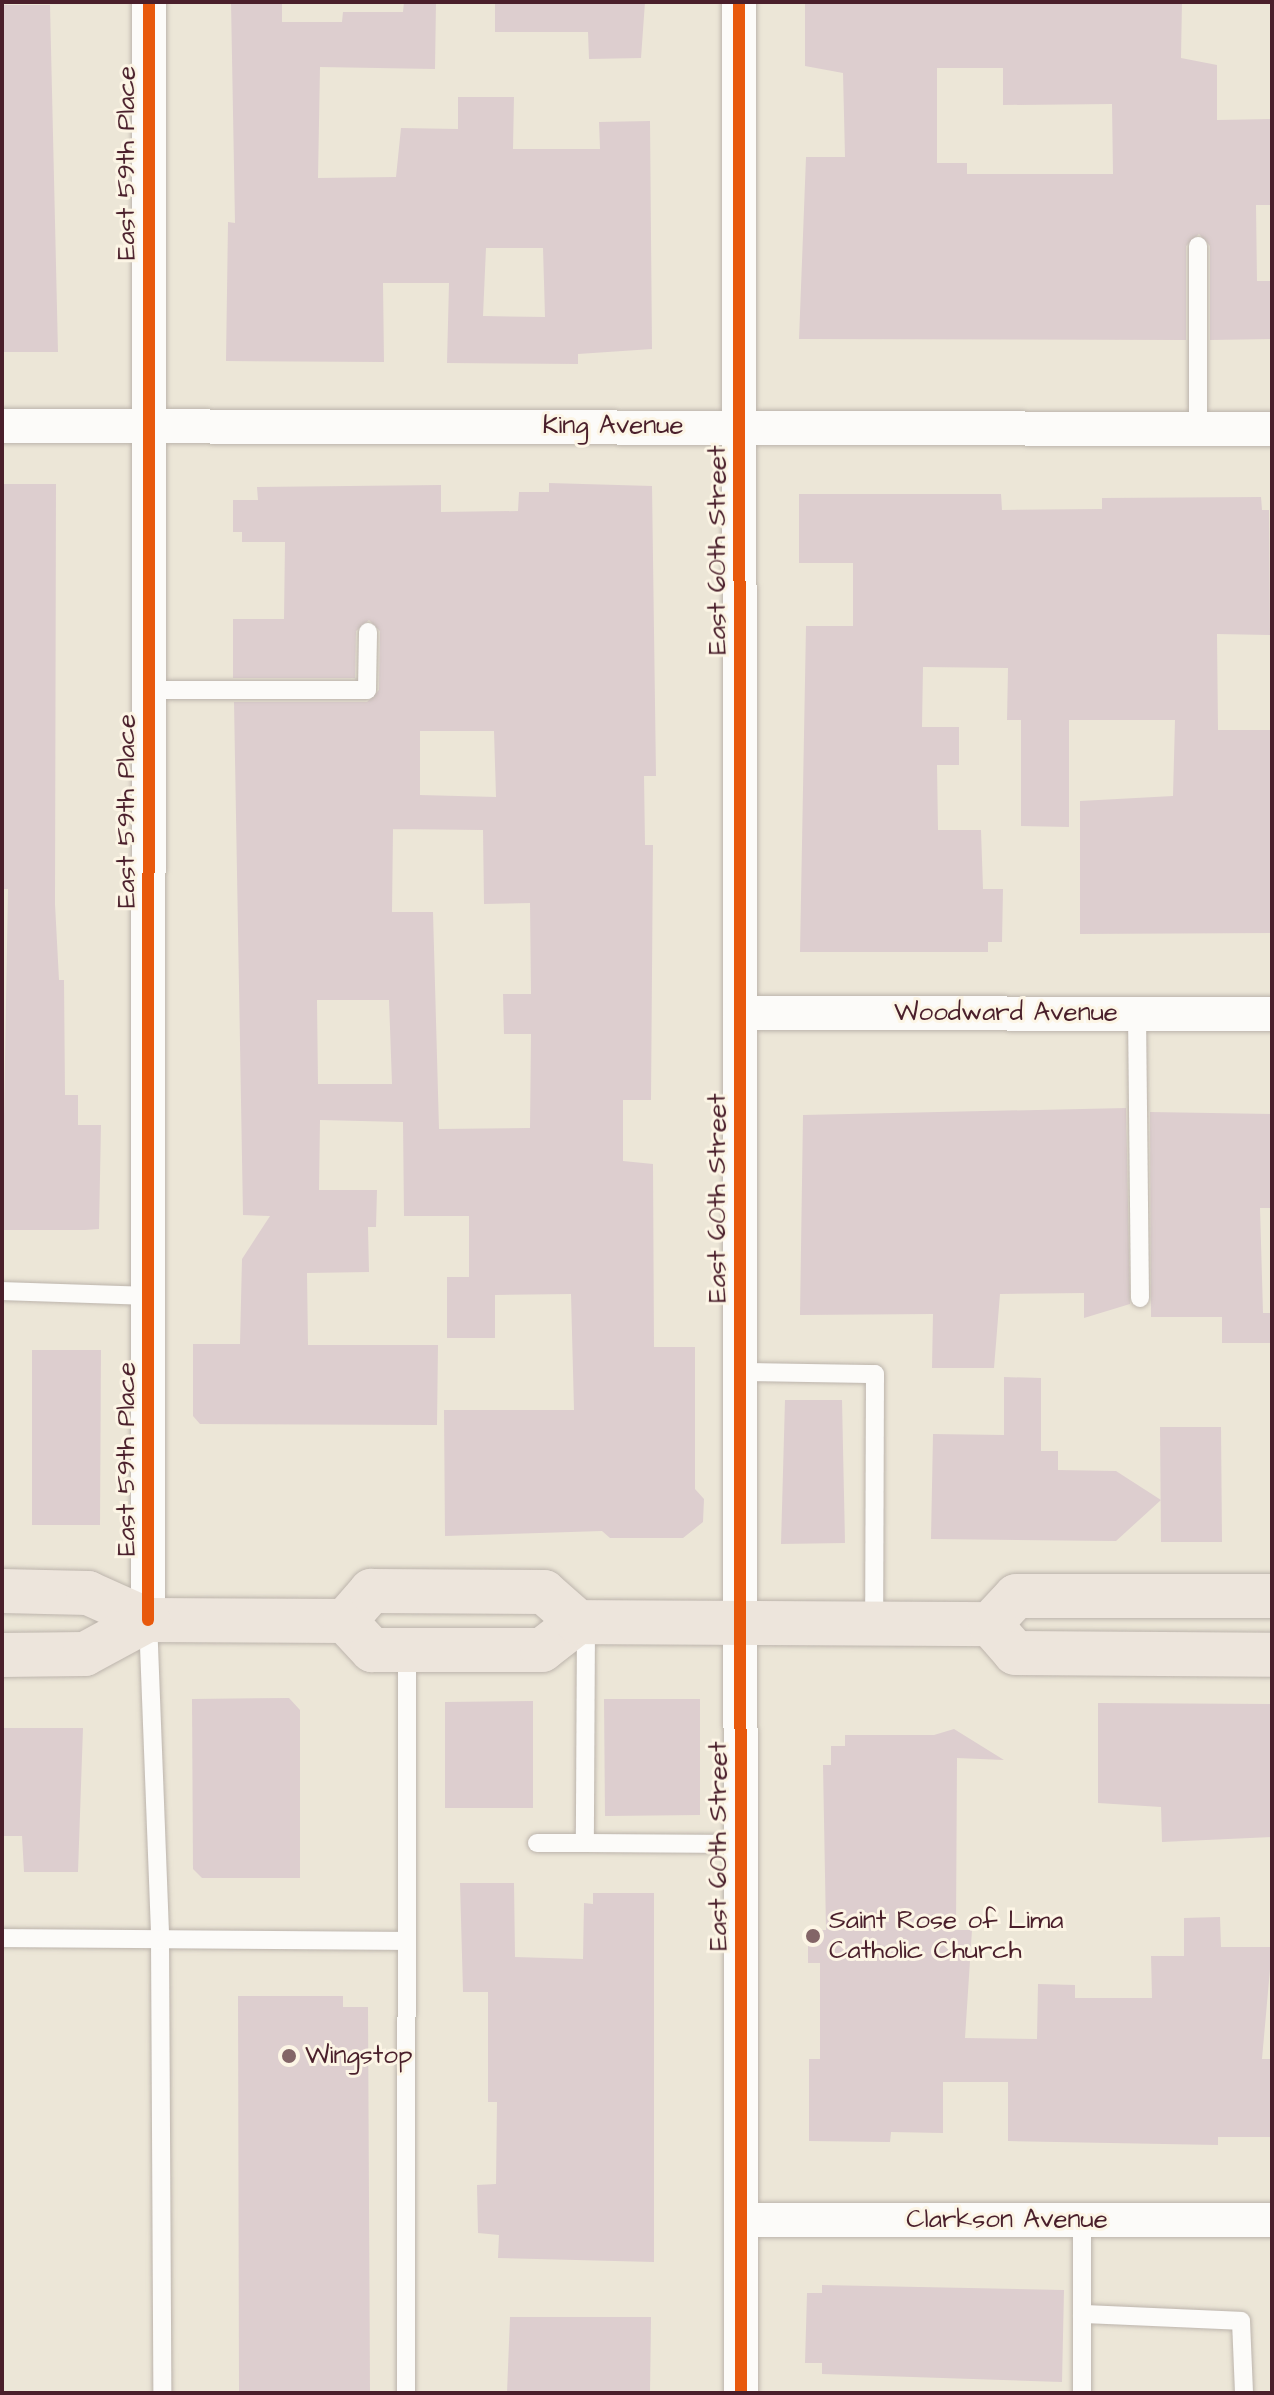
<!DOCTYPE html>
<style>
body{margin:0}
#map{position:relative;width:1274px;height:2395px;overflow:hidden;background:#ece6d7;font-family:"Architects Daughter",sans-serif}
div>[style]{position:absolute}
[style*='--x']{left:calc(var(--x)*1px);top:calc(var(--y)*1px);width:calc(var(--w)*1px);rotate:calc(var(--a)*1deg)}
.building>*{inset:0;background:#ddcecf}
.roads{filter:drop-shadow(0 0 2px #bcb4ac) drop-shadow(0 0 2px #bcb4ac)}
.service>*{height:18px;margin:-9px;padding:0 9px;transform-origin:9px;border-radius:9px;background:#fcfbf9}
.minor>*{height:34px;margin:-17px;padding:0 17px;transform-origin:17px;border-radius:17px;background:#fcfbf9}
.primary>*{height:44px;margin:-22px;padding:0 22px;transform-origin:22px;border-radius:22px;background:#ede5dc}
.cycleway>*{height:12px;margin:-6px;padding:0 6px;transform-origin:6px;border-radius:6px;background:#e8590c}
.dots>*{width:22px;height:22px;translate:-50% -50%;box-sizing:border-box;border:4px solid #fcf5e5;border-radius:50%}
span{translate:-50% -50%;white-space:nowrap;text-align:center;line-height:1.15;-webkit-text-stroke:6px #fcf5e5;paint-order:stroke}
.street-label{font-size:26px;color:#4a1f2b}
.poi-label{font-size:26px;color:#4a1f2b}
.left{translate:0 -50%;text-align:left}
.frame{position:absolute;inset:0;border:4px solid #4a1f2b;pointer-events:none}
</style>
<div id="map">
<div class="building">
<i style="clip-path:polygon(evenodd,231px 2px,282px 2px,282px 22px,342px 22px,343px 12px,403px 12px,404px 2px,436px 2px,435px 69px,320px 67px,318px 178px,396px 177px,401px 128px,458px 129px,458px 97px,514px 97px,513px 149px,600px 149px,599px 122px,650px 121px,652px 349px,578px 354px,578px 364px,447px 363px,449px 283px,383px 283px,384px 362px,226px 361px,228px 222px,235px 223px,231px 2px,486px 248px,543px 248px,545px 317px,483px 316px,486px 248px)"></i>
<i style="clip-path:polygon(495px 2px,645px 2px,641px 58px,589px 59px,588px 32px,495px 32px)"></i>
<i style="clip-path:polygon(evenodd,805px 2px,1182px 2px,1181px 58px,1217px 65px,1217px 120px,1272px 119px,1271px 205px,1256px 205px,1257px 281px,1272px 281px,1272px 339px,1210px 340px,1210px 246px,1199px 234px,1186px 246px,1186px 340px,799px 339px,806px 157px,845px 157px,843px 73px,805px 66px,805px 2px,937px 68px,1003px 68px,1003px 105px,1112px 104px,1113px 174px,967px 174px,967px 163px,937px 163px,937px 68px)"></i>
<i style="clip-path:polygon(2px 5px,50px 5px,58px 352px,2px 352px)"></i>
<i style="clip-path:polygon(evenodd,549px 483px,652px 486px,656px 776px,644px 776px,645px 845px,653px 845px,651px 1100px,623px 1100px,623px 1161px,653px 1164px,654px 1347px,695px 1347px,695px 1489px,704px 1499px,703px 1522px,683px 1538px,610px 1538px,602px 1531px,445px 1536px,444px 1410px,574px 1410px,571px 1294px,495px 1295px,495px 1338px,447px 1338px,447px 1277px,469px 1277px,469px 1216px,404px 1216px,403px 1122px,320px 1120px,319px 1190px,377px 1190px,376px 1227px,368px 1227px,369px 1272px,307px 1273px,308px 1345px,438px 1345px,437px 1425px,200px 1424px,193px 1416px,193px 1344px,240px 1344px,242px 1259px,270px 1216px,243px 1215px,234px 702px,367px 702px,379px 690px,380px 631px,369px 620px,356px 631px,355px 678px,233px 678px,233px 619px,284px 619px,285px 542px,242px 542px,242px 532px,233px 532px,233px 500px,258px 500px,257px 487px,441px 485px,441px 512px,518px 511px,519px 492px,549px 492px,549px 483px,420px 731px,494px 731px,496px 797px,420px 795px,420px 731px,549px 483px,393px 829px,483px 830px,484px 904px,530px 903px,531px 994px,503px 994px,504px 1034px,531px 1034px,530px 1128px,439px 1129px,433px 912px,392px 912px,393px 829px,549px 483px,317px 1000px,389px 1000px,392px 1084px,318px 1084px,317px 1000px)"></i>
<i style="clip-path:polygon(2px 484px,56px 484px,55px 904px,59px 980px,64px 980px,65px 1095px,78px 1095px,78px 1125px,101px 1125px,99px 1229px,85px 1230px,2px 1230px,8px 889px,2px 889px)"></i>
<i style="clip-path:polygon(799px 494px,1001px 494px,1002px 510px,1102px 509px,1102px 498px,1261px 497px,1262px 510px,1269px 510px,1270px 635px,1217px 634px,1218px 730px,1272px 730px,1272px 933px,1080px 934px,1080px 801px,1173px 796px,1175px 720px,1069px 720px,1069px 827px,1021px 826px,1021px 720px,1007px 720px,1008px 668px,923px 667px,922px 727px,959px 727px,959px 765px,937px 765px,938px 830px,981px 830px,983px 889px,1003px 889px,1002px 942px,988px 942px,988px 952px,800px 952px,806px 626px,853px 626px,853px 563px,799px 563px)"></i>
<i style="clip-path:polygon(1126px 1108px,1130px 1304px,1084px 1318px,1084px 1293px,1000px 1294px,994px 1368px,932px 1368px,933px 1314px,800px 1315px,803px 1115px)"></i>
<i style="clip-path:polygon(1150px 1112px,1272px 1114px,1272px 1208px,1260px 1208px,1263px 1313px,1272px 1313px,1272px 1343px,1222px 1343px,1222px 1317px,1151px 1317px)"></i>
<i style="clip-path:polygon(32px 1350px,101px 1350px,100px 1525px,32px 1525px)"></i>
<i style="clip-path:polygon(1004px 1377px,1041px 1378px,1041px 1451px,1058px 1451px,1058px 1470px,1116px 1471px,1161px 1500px,1116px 1541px,931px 1539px,933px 1434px,1004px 1435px)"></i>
<i style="clip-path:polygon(785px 1400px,842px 1400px,845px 1543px,781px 1544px)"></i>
<i style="clip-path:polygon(1160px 1427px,1221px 1427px,1222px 1542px,1161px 1542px)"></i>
<i style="clip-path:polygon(289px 1698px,300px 1710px,300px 1878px,202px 1878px,193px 1869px,192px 1699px)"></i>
<i style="clip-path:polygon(604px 1699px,700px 1699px,700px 1815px,605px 1816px)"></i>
<i style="clip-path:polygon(533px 1701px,533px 1808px,445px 1808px,445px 1702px)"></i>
<i style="clip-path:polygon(1098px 1703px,1272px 1704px,1272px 1837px,1162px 1842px,1161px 1807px,1098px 1803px)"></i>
<i style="clip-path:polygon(2px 1728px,83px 1728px,78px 1872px,24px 1872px,22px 1836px,2px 1836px)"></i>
<i style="clip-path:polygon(954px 1729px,1004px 1760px,957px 1758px,956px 1930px,972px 1930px,965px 2038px,1037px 2039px,1038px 1984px,1075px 1985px,1075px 1998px,1152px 1998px,1151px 1956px,1184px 1956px,1184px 1918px,1220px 1917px,1221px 1947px,1272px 1947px,1262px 2059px,1272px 2059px,1272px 2137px,1218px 2137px,1218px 2145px,1008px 2141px,1008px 2082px,943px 2082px,943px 2133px,891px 2132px,890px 2142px,809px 2141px,809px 2059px,820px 2059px,820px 1963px,808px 1963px,808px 1930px,826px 1930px,823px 1765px,831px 1765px,831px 1746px,845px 1746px,845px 1735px,934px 1735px)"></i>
<i style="clip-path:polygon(460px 1883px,514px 1883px,515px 1957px,583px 1959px,584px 1903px,593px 1904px,593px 1893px,654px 1893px,654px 2262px,498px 2258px,499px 2235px,478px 2233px,477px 2185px,496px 2184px,497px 2102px,488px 2102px,488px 1992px,463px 1992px)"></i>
<i style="clip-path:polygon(238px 1996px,343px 1996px,343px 2007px,368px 2007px,370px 2393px,239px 2393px)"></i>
<i style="clip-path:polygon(822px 2285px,1064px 2290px,1062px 2382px,822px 2374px,822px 2363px,805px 2363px,807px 2293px,822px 2293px)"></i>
<i style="clip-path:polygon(510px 2317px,651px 2317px,650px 2393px,507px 2393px)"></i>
</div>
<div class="roads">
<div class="service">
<i style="--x:1198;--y:246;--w:182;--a:90"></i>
<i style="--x:149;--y:690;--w:218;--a:0"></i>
<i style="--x:367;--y:690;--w:58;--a:-89"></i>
<i style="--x:1137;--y:1013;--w:285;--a:89.4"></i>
<i style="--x:2;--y:1291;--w:147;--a:1.9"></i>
<i style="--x:741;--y:1372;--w:134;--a:0.9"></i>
<i style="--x:875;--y:1374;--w:250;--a:90.2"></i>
<i style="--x:148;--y:1620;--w:319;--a:87.8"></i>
<i style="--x:160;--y:1939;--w:454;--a:89.7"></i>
<i style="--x:586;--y:1622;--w:221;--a:90.3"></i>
<i style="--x:585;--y:1843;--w:156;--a:0.4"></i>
<i style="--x:537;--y:1843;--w:48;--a:0"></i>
<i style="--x:2;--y:1938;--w:403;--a:0.4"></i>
<i style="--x:1082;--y:2314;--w:159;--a:2.5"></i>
<i style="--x:1241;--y:2321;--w:72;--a:87.6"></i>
<i style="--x:406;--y:2393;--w:743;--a:-89.92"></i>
<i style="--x:1082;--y:2393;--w:173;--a:-90"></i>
</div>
<div class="minor">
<i style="--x:739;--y:2;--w:2391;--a:89.95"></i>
<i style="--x:2;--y:426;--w:1270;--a:0.14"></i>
<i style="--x:740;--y:1013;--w:532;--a:0.11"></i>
<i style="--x:148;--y:1620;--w:1618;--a:-89.96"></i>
<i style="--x:741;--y:2220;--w:531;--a:0"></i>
</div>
<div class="primary">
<i style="--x:2;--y:1591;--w:86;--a:1.3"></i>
<i style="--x:88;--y:1593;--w:66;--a:24.2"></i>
<i style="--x:148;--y:1620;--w:197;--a:0.3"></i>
<i style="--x:345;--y:1621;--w:40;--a:47"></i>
<i style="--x:372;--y:1650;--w:170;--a:0"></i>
<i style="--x:542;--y:1650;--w:46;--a:-37.9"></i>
<i style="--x:578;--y:1622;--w:412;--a:0.3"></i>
<i style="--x:990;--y:1624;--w:38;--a:-47"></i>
<i style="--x:1016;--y:1596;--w:256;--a:0"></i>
<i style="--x:345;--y:1621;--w:40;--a:-49"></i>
<i style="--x:371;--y:1591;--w:173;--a:0.3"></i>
<i style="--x:544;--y:1592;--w:45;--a:41.4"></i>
<i style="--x:990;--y:1624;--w:38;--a:49"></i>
<i style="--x:1015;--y:1653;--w:257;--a:0.4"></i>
<i style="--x:2;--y:1655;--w:83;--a:-0.7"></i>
<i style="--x:85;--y:1654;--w:72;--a:-28.4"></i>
</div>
</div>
<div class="cycleway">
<i style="--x:739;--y:2;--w:2391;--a:89.95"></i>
<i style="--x:148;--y:1620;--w:1618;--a:-89.96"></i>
</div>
<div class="dots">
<i style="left:813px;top:1936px;background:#836567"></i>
<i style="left:289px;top:2056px;background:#836567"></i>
</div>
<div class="street-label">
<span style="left:127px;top:163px;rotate:-90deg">East 59th Place</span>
<span style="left:613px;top:426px">King Avenue</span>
<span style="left:718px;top:550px;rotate:-90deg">East 60th Street</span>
<span style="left:127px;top:811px;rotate:-90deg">East 59th Place</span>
<span style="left:1006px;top:1013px">Woodward Avenue</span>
<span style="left:718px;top:1198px;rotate:-90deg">East 60th Street</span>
<span style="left:127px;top:1459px;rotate:-90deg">East 59th Place</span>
<span style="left:719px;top:1846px;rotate:-90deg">East 60th Street</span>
<span style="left:1007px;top:2220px">Clarkson Avenue</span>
</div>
<div class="poi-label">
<span class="left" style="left:829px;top:1936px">Saint Rose of Lima<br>Catholic Church</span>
<span class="left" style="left:305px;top:2056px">Wingstop</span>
</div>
<div class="frame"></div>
</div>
